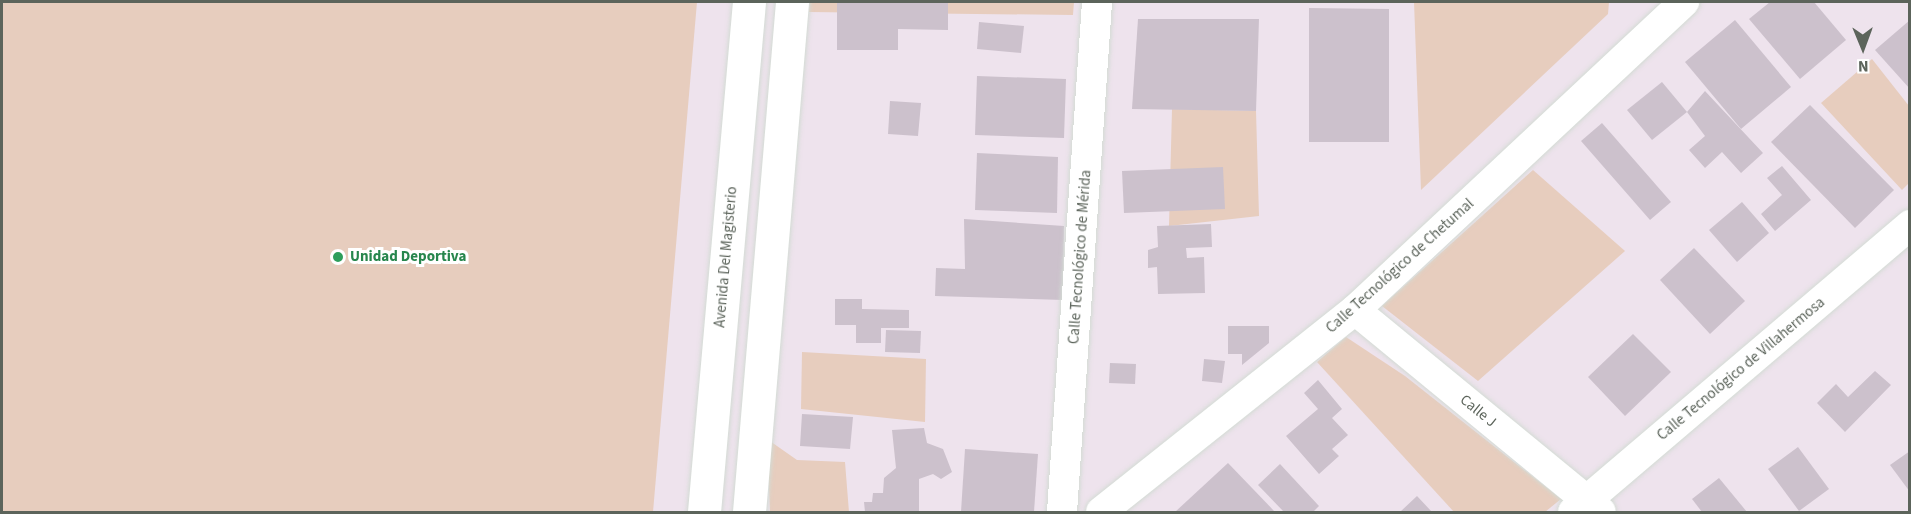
<!DOCTYPE html>
<meta charset="utf-8">
<style>
body{margin:0}
#map{position:relative;width:1911px;height:514px;overflow:hidden;background:#eee3ed;font-family:"Source Sans 3",sans-serif}
div>[style]{position:absolute}
[style*='--x']{left:calc(var(--x)*1px);top:calc(var(--y)*1px);width:calc(var(--w)*1px);rotate:calc(var(--a)*1deg)}
.green>*{inset:0;background:#e7cdbe}
.building>*{inset:0;background:#ccc1cc}
.roads{filter:drop-shadow(0 0 2px #d3dbd4) drop-shadow(0 0 2px #d3dbd4)}
.minor>*{height:30px;margin:-15px;padding:0 15px;transform-origin:15px;border-radius:15px;background:#fff}
.tertiary>*{height:33px;margin:-16.5px;padding:0 16.5px;transform-origin:16.5px;border-radius:16.5px;background:#fff}
.dots>*{width:16px;height:16px;translate:-50% -50%;box-sizing:border-box;border:3px solid #fff;border-radius:50%}
span{translate:-50% -50%;white-space:nowrap;text-align:center;line-height:1.15;-webkit-text-stroke:6px #fff;paint-order:stroke}
.leisure-label{font-size:15px;color:#27864d;font-weight:700}
.left{translate:0 -50%;text-align:left}
.street-label{font-size:15px;color:#5c645b}
.frame{position:absolute;inset:0;border:3px solid #5c645b;pointer-events:none}
.north{position:absolute;left:1833px;top:18px;width:60px;height:60px;-webkit-text-stroke:4px #fff;paint-order:stroke;rotate:179deg;font-size:16px;font-weight:700;line-height:24px;text-align:center;color:#5c645b}
.north::after{content:'';display:block;margin:auto;width:21px;height:27px;background:#5c645b;clip-path:polygon(50% 0,100% 100%,50% 72%,0 100%)}
</style>
<div id="map">
<div class="green">
<i style="clip-path:polygon(2px 2px,697px 2px,653px 512px,2px 512px)"></i>
<i style="clip-path:polygon(810px 2px,1074px 2px,1073px 15px,809px 12px)"></i>
<i style="clip-path:polygon(1414px 2px,1609px 2px,1608px 14px,1421px 190px)"></i>
<i style="clip-path:polygon(1872px 59px,1909px 106px,1909px 183px,1902px 190px,1821px 103px)"></i>
<i style="clip-path:polygon(1172px 109px,1256px 111px,1259px 216px,1169px 226px)"></i>
<i style="clip-path:polygon(1533px 170px,1625px 251px,1478px 381px,1382px 306px)"></i>
<i style="clip-path:polygon(1346px 337px,1405px 376px,1561px 499px,1545px 512px,1454px 512px,1317px 362px)"></i>
<i style="clip-path:polygon(802px 352px,926px 359px,925px 422px,801px 409px)"></i>
<i style="clip-path:polygon(767px 439px,797px 460px,845px 462px,849px 512px,770px 512px)"></i>
</div>
<div class="building">
<i style="clip-path:polygon(837px 2px,948px 2px,948px 30px,898px 29px,898px 50px,837px 50px)"></i>
<i style="clip-path:polygon(1770px 2px,1814px 2px,1846px 40px,1800px 79px,1749px 19px)"></i>
<i style="clip-path:polygon(1309px 8px,1389px 9px,1389px 142px,1309px 142px)"></i>
<i style="clip-path:polygon(1138px 19px,1259px 19px,1256px 111px,1132px 109px)"></i>
<i style="clip-path:polygon(1735px 20px,1791px 87px,1741px 129px,1685px 62px)"></i>
<i style="clip-path:polygon(1910px 20px,1910px 89px,1875px 50px)"></i>
<i style="clip-path:polygon(979px 22px,1024px 26px,1021px 53px,977px 49px)"></i>
<i style="clip-path:polygon(977px 76px,1066px 79px,1064px 138px,975px 135px)"></i>
<i style="clip-path:polygon(1662px 82px,1687px 112px,1652px 140px,1627px 110px)"></i>
<i style="clip-path:polygon(1705px 91px,1763px 153px,1741px 173px,1722px 152px,1705px 168px,1689px 150px,1705px 136px,1687px 112px)"></i>
<i style="clip-path:polygon(890px 101px,921px 103px,918px 136px,888px 134px)"></i>
<i style="clip-path:polygon(1810px 105px,1894px 190px,1855px 228px,1771px 142px)"></i>
<i style="clip-path:polygon(1602px 123px,1671px 202px,1650px 220px,1581px 141px)"></i>
<i style="clip-path:polygon(977px 153px,1058px 157px,1057px 213px,975px 210px)"></i>
<i style="clip-path:polygon(1782px 166px,1811px 200px,1775px 231px,1761px 214px,1782px 195px,1767px 178px)"></i>
<i style="clip-path:polygon(1223px 167px,1225px 209px,1124px 213px,1122px 171px)"></i>
<i style="clip-path:polygon(1742px 202px,1769px 233px,1737px 262px,1709px 230px)"></i>
<i style="clip-path:polygon(964px 219px,1064px 226px,1063px 300px,935px 296px,936px 268px,965px 269px)"></i>
<i style="clip-path:polygon(1211px 224px,1212px 247px,1186px 248px,1187px 258px,1204px 257px,1205px 293px,1158px 294px,1157px 267px,1148px 268px,1148px 250px,1158px 247px,1157px 226px)"></i>
<i style="clip-path:polygon(1694px 248px,1745px 301px,1710px 334px,1660px 280px)"></i>
<i style="clip-path:polygon(835px 299px,862px 299px,862px 309px,909px 310px,909px 328px,881px 328px,881px 343px,856px 343px,856px 325px,835px 325px)"></i>
<i style="clip-path:polygon(1228px 326px,1269px 326px,1269px 343px,1242px 365px,1242px 354px,1228px 354px)"></i>
<i style="clip-path:polygon(886px 330px,921px 331px,920px 353px,885px 352px)"></i>
<i style="clip-path:polygon(1633px 334px,1671px 372px,1625px 416px,1588px 377px)"></i>
<i style="clip-path:polygon(1204px 359px,1225px 361px,1222px 383px,1202px 381px)"></i>
<i style="clip-path:polygon(1110px 363px,1136px 364px,1135px 384px,1109px 383px)"></i>
<i style="clip-path:polygon(1875px 371px,1891px 385px,1845px 432px,1817px 403px,1836px 384px,1848px 397px)"></i>
<i style="clip-path:polygon(1318px 380px,1342px 409px,1332px 418px,1348px 435px,1332px 449px,1339px 456px,1319px 474px,1286px 436px,1318px 409px,1304px 393px)"></i>
<i style="clip-path:polygon(802px 414px,853px 417px,850px 449px,800px 446px)"></i>
<i style="clip-path:polygon(924px 428px,927px 443px,943px 449px,952px 472px,941px 479px,933px 474px,919px 479px,919px 512px,865px 512px,864px 502px,872px 502px,873px 493px,883px 493px,884px 478px,896px 468px,892px 430px)"></i>
<i style="clip-path:polygon(1798px 447px,1829px 489px,1799px 511px,1768px 469px)"></i>
<i style="clip-path:polygon(965px 449px,1038px 454px,1034px 512px,961px 512px)"></i>
<i style="clip-path:polygon(1910px 451px,1910px 492px,1890px 465px)"></i>
<i style="clip-path:polygon(1228px 463px,1275px 512px,1175px 512px)"></i>
<i style="clip-path:polygon(1280px 464px,1319px 506px,1313px 512px,1284px 512px,1258px 485px)"></i>
<i style="clip-path:polygon(1719px 478px,1747px 512px,1702px 512px,1692px 499px)"></i>
<i style="clip-path:polygon(1417px 496px,1432px 512px,1400px 512px)"></i>
</div>
<div class="roads">
<div class="minor">
<i style="--x:1355;--y:310;--w:318;--a:39.4"></i>
<i style="--x:1062;--y:512;--w:511;--a:-86.07"></i>
<i style="--x:1101;--y:512;--w:325;--a:-38.5"></i>
<i style="--x:1355;--y:310;--w:451;--a:-43.1"></i>
<i style="--x:1573;--y:512;--w:443;--a:-40.4"></i>
</div>
<div class="tertiary">
<i style="--x:704;--y:512;--w:512;--a:-84.96"></i>
<i style="--x:749;--y:512;--w:512;--a:-85.18"></i>
</div>
</div>
<div class="dots">
<i style="left:338px;top:257px;background:#2e9e5b"></i>
</div>
<div class="leisure-label">
<span class="left" style="left:350px;top:257px">Unidad Deportiva</span>
</div>
<div class="street-label">
<span style="left:726px;top:257px;rotate:-85deg">Avenida Del Magisterio</span>
<span style="left:1080px;top:257px;rotate:-86deg">Calle Tecnológico de Mérida</span>
<span style="left:1400px;top:266px;rotate:-42deg">Calle Tecnológico de Chetumal</span>
<span style="left:1741px;top:369px;rotate:-40deg">Calle Tecnológico de Villahermosa</span>
<span style="left:1478px;top:411px;rotate:39deg">Calle J</span>
</div>
<div class="frame"></div>
<div class="north">N</div>
</div>
